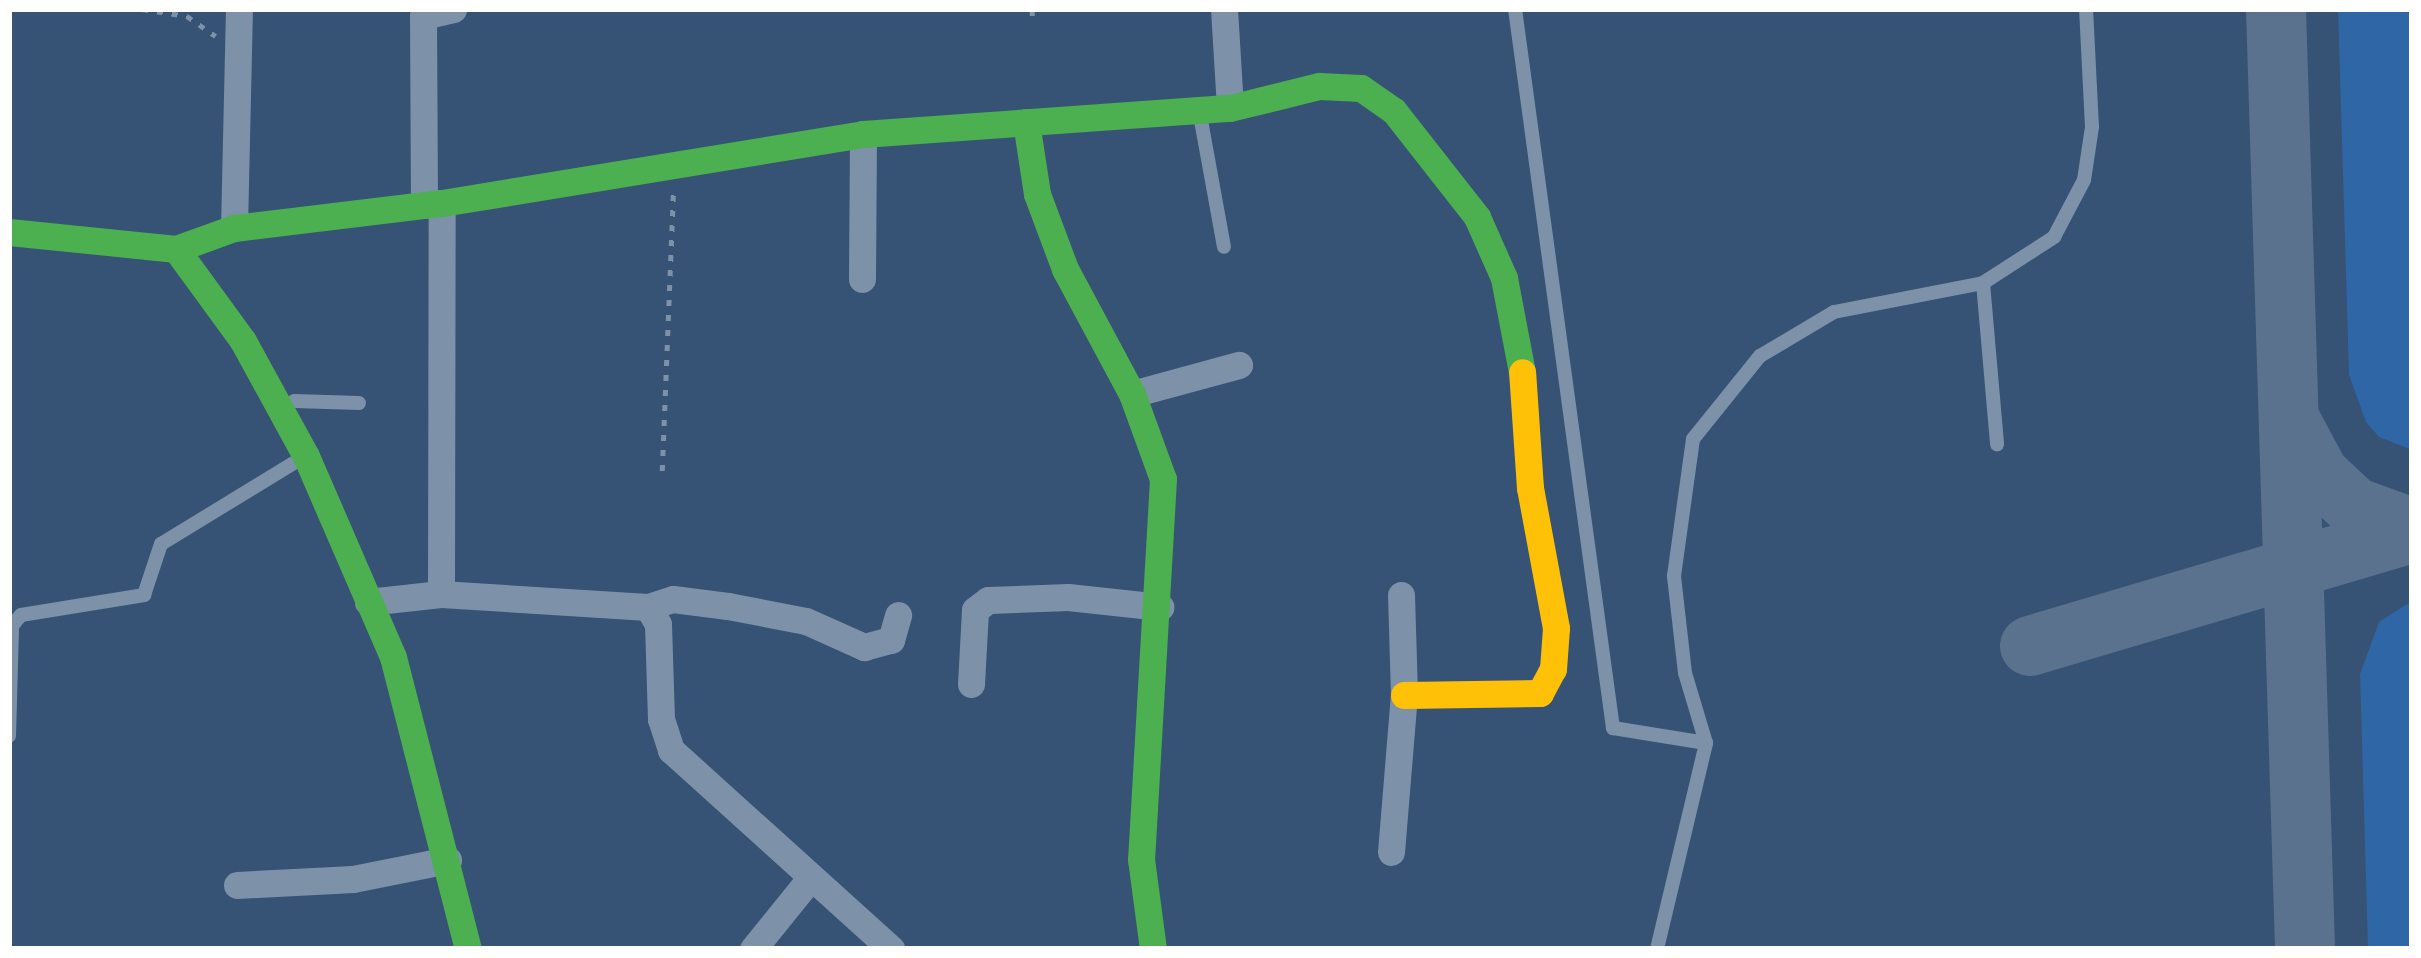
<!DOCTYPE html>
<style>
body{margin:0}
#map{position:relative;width:2421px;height:958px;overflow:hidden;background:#365274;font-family:"PT Sans Narrow",sans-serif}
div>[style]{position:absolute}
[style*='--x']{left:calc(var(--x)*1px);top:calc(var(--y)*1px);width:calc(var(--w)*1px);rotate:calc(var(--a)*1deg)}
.green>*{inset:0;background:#2f66a5}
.taxiway>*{height:60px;margin:-30px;padding:0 30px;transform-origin:30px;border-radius:30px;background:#5a728e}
.path>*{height:4.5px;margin-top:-2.25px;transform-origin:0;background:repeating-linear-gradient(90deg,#7d92a8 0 6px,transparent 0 15px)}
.lane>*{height:14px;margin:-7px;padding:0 7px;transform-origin:7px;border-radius:7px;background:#7d92a8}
.street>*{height:27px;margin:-13.5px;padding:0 13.5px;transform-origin:13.5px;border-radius:13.5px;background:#7d92a8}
.fast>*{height:27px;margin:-13.5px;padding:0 13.5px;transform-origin:13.5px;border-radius:13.5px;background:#4caf50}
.slow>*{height:27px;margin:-13.5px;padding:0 13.5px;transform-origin:13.5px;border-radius:13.5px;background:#ffc107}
span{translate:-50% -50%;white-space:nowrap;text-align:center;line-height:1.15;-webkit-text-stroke:9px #1b4f8f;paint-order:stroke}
.frame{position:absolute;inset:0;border:12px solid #fff;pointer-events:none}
</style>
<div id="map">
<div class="green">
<i style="clip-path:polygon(2338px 9px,2412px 9px,2412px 450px,2379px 437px,2366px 422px,2349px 375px)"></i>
<i style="clip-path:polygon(2412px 601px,2412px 949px,2368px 949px,2360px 674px,2379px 622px)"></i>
</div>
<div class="taxiway">
<i style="--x:2276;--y:9;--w:940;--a:88.23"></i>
<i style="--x:2289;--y:418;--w:64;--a:61.8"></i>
<i style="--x:2319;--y:474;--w:48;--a:43.3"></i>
<i style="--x:2354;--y:507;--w:62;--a:19.9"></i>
<i style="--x:2030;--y:646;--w:398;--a:-16.5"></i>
</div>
<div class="path">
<i style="--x:142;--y:9;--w:46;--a:8.8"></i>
<i style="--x:187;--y:16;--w:35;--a:35"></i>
<i style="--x:1032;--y:16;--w:7;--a:-90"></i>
<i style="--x:662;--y:471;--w:278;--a:-87.7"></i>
</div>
<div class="lane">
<i style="--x:1515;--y:9;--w:726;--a:82.24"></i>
<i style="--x:1613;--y:728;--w:94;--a:9.2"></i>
<i style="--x:1200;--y:115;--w:134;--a:79.7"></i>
<i style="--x:1983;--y:283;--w:162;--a:85"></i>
<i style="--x:294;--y:401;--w:65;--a:1.8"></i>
<i style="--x:9;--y:736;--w:110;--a:-88.4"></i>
<i style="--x:12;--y:626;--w:14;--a:-51"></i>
<i style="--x:21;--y:615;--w:125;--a:-9.2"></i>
<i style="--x:144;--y:595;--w:54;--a:-71.6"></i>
<i style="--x:161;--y:544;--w:165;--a:-31.4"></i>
<i style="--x:1657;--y:949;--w:212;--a:-76.6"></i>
<i style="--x:1706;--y:743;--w:73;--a:-106.7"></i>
<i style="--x:1685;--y:673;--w:98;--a:-96.5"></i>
<i style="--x:1674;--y:576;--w:138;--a:-82.1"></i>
<i style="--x:1693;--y:439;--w:107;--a:-51.1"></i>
<i style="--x:1760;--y:356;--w:86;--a:-30.7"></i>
<i style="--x:1834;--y:312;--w:152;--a:-11"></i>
<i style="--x:1983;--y:283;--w:85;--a:-32.9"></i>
<i style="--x:2054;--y:237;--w:64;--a:-62.2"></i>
<i style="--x:2084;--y:180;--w:54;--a:-81.4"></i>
<i style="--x:2092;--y:127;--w:118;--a:-92.9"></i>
</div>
<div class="street">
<i style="--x:1224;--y:9;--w:99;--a:86.5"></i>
<i style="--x:424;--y:205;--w:189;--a:-90.3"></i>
<i style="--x:423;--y:16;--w:31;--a:-13"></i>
<i style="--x:234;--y:228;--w:219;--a:-88.7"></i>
<i style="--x:862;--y:279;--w:145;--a:-89.6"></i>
<i style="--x:1132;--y:394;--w:111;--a:-15.2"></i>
<i style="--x:441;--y:594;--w:207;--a:3.6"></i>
<i style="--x:648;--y:607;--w:20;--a:60"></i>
<i style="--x:658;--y:624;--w:95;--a:88.2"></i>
<i style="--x:661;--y:719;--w:33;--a:72"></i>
<i style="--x:671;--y:750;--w:297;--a:42.1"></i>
<i style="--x:368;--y:602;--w:73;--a:-6.3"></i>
<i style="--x:441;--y:594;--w:391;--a:-89.9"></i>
<i style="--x:648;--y:607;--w:26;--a:-18"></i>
<i style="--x:673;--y:599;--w:55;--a:7.3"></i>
<i style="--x:728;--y:606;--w:79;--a:10.9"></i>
<i style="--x:806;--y:621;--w:64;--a:24.1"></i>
<i style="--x:864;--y:647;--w:28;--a:-15"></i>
<i style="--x:891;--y:640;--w:26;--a:-74"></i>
<i style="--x:971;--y:684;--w:74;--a:-86.9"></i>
<i style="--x:975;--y:610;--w:16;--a:-38"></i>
<i style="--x:988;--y:600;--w:80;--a:-2.1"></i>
<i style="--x:1068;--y:597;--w:93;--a:6.2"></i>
<i style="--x:1391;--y:852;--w:158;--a:-85.3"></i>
<i style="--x:1404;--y:695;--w:100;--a:-91.7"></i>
<i style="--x:237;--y:885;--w:116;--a:-3"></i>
<i style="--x:353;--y:879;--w:97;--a:-11.3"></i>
<i style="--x:753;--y:949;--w:92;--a:-51.1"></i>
</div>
<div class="fast">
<i style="--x:1026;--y:122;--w:73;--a:81.3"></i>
<i style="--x:1037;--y:194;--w:80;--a:69.5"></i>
<i style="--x:1065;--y:269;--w:142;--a:61.8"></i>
<i style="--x:1132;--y:394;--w:90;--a:70"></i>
<i style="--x:1163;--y:479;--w:381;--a:93.3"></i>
<i style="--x:1141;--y:859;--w:91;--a:82.4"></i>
<i style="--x:9;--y:232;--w:168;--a:5.8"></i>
<i style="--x:176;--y:249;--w:114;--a:53.9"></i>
<i style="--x:243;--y:341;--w:131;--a:61.3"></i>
<i style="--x:306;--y:456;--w:219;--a:66.6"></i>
<i style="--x:393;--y:657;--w:301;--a:75.6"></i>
<i style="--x:176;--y:249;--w:62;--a:-19.9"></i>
<i style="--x:234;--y:228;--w:209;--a:-6.9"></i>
<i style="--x:442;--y:203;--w:427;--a:-9.3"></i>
<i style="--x:863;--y:134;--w:368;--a:-4.1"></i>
<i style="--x:1230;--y:108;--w:92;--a:-13.9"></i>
<i style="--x:1319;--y:86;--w:42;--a:2.7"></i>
<i style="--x:1361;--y:88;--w:40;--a:34.9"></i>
<i style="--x:1394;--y:111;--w:135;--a:51.9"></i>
<i style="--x:1477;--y:217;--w:67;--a:66.1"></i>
<i style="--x:1504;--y:278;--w:96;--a:79.2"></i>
</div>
<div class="slow">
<i style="--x:1404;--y:695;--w:136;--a:-0.8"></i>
<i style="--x:1540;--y:693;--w:27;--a:-62"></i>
<i style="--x:1553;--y:669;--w:41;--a:-85.8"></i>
<i style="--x:1556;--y:628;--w:142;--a:-100.5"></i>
<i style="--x:1530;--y:488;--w:116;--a:-93.9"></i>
</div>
<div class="frame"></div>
</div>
